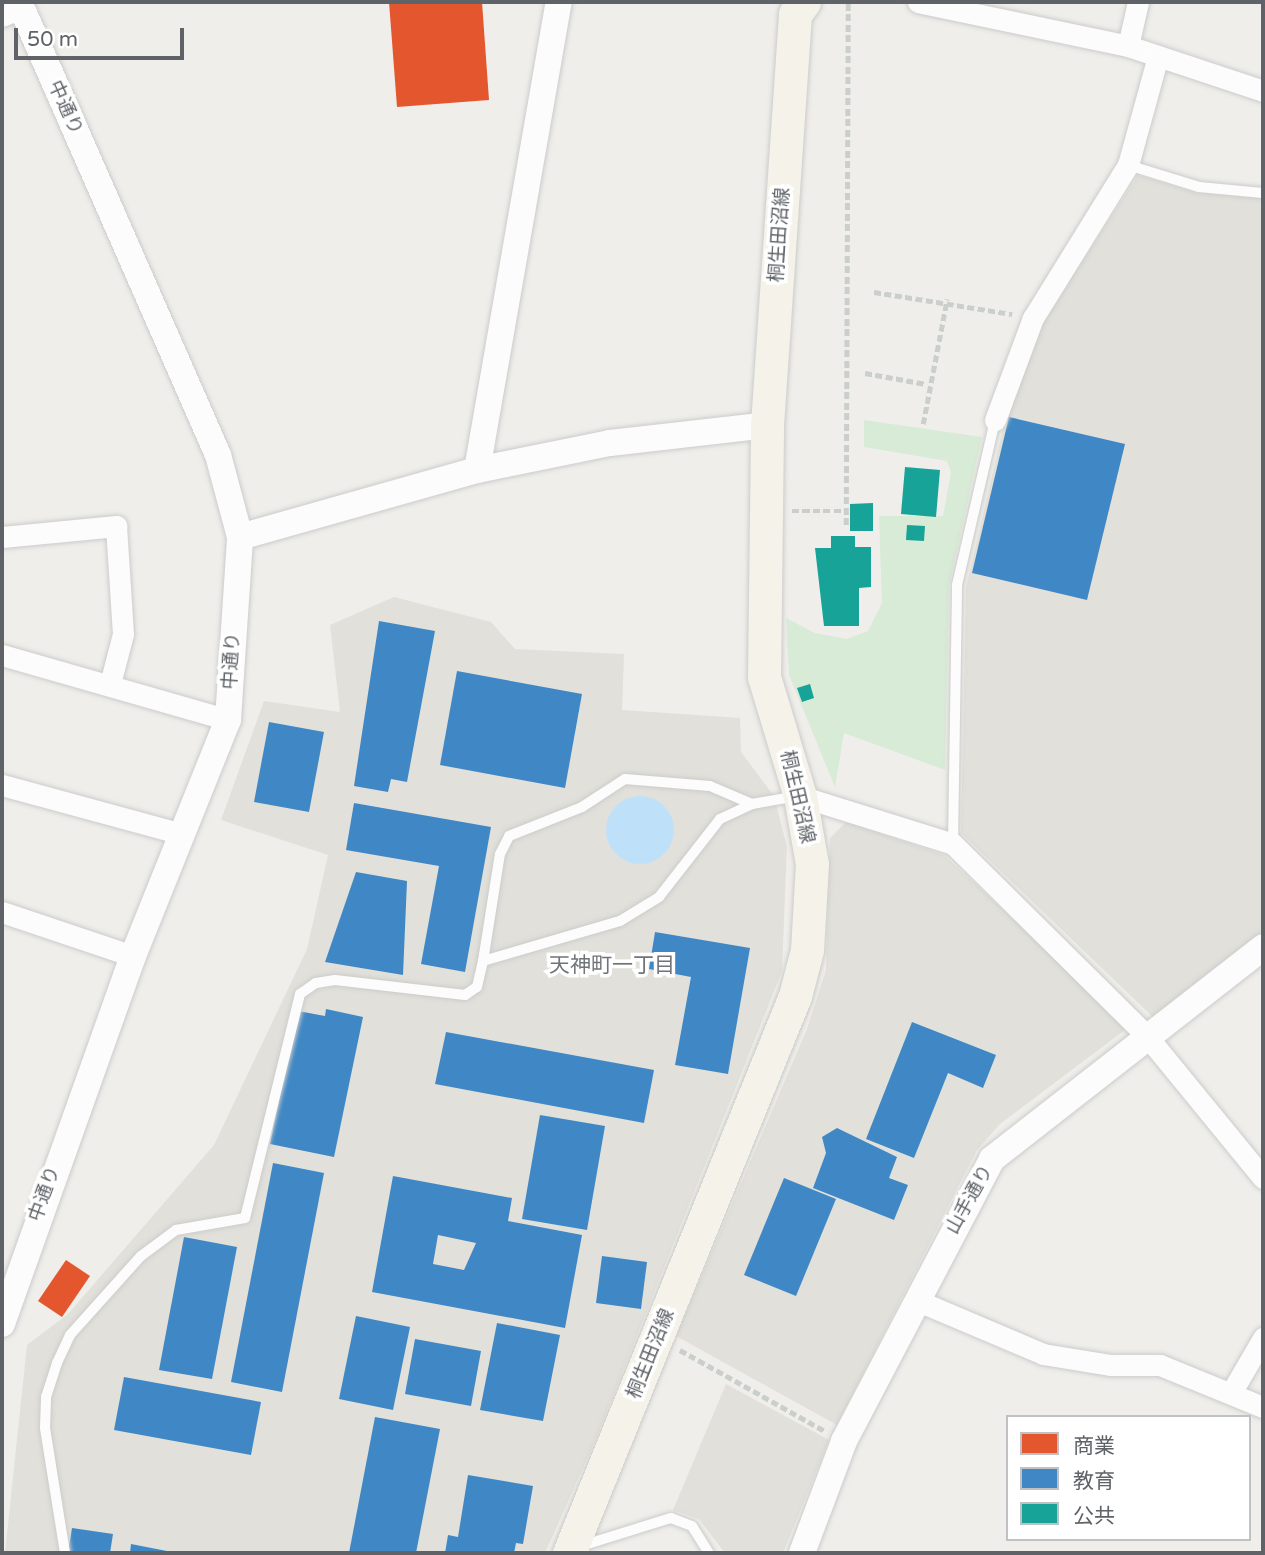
<!DOCTYPE html>
<meta charset="utf-8">
<style>
body{margin:0}
#map{position:relative;width:1265px;height:1555px;overflow:hidden;background:#efeeea;font-family:"Varela Round","Noto Sans JP",sans-serif}
div>[style]{position:absolute}
[style*='--x']{left:calc(var(--x)*1px);top:calc(var(--y)*1px);width:calc(var(--w)*1px);rotate:calc(var(--a)*1deg)}
.education>*{inset:0;background:#e2e0da}
.green>*{inset:0;background:#d8ebd6}
.water>*{inset:0;background:#bfe0f9}
.round{border-radius:50%}
.shops>*{inset:0;background:#e4572e}
.schools>*{inset:0;background:#3f88c5}
.public>*{inset:0;background:#17a398}
.path>*{height:4.5px;margin-top:-2.25px;transform-origin:0;background:repeating-linear-gradient(90deg,#cacfcc 0 7px,transparent 0 10.5px)}
.roads{filter:drop-shadow(0 0 2px #cbcccc) drop-shadow(0 0 2px #cbcccc)}
.service>*{height:10px;margin:-5px;padding:0 5px;transform-origin:5px;border-radius:5px;background:#fdfcfc}
.minor>*{height:21px;margin:-10.5px;padding:0 10.5px;transform-origin:10.5px;border-radius:10.5px;background:#fdfcfc}
.tertiary>*{height:26px;margin:-13px;padding:0 13px;transform-origin:13px;border-radius:13px;background:#fdfcfc}
.primary>*{height:33px;margin:-16.5px;padding:0 16.5px;transform-origin:16.5px;border-radius:16.5px;background:#f4f2e9}
span{translate:-50% -50%;white-space:nowrap;text-align:center;line-height:1.15;-webkit-text-stroke:7px #fff;paint-order:stroke}
.street-label{font-size:19px;color:#5f6368}
.neighbourhood-label{font-size:21px;color:#70757a}
.frame{position:absolute;inset:0;border:4px solid #5f6368;pointer-events:none}
.legend{position:absolute;left:1006px;top:1415px;width:245px;height:126px;box-sizing:border-box;background:#fff;border:2px solid #bfc1c3;margin:0;padding:9px 12px;list-style:none;font-size:21px;color:#5f6368}
.legend li{display:flex;align-items:center;gap:14px;height:35px}
.legend b{width:35px;border:2px solid #bfc1c3}
.scale{position:absolute;left:14px;top:28px;width:170px;height:32px;box-sizing:border-box;border:4px solid #5f6368;border-top:0;padding-left:9px;font-size:21px;line-height:24px;white-space:nowrap;color:#5f6368;-webkit-text-stroke:5px #fff;paint-order:stroke}
</style>
<div id="map">
<div class="education">
<i style="clip-path:polygon(1138px 175px,1197px 193px,1263px 198px,1263px 934px,1154px 1018px,961px 833px,966px 588px,1006px 416px,1044px 321px)"></i>
<i style="clip-path:polygon(394px 597px,491px 622px,515px 649px,624px 654px,622px 710px,740px 718px,741px 752px,774px 796px,787px 847px,782px 971px,595px 1441px,545px 1553px,5px 1553px,27px 1345px,68px 1314px,214px 1145px,307px 949px,328px 855px,221px 820px,264px 701px,340px 712px,330px 625px)"></i>
<i style="clip-path:polygon(846px 822px,944px 855px,1129px 1027px,1000px 1124px,977px 1150px,837px 1425px,676px 1336px,807px 1029px,826px 970px,830px 838px)"></i>
<i style="clip-path:polygon(726px 1384px,829px 1440px,783px 1553px,725px 1553px,699px 1519px,673px 1510px)"></i>
</div>
<div class="green">
<i style="clip-path:polygon(864px 420px,982px 437px,949px 585px,945px 770px,844px 733px,835px 787px,789px 675px,786px 618px,815px 633px,847px 639px,868px 631px,882px 603px,879px 516px,943px 516px,951px 472px,947px 461px,864px 447px)"></i>
</div>
<div class="water">
<i class="round" style="left:606px;top:796px;width:68px;height:68px"></i>
</div>
<div class="shops">
<i style="clip-path:polygon(389px 2px,482px 2px,489px 100px,397px 107px)"></i>
<i style="clip-path:polygon(66px 1260px,90px 1276px,62px 1317px,38px 1301px)"></i>
</div>
<div class="schools">
<i style="clip-path:polygon(1009px 417px,1125px 444px,1087px 600px,972px 573px)"></i>
<i style="clip-path:polygon(379px 621px,435px 631px,407px 782px,391px 779px,388px 792px,354px 786px)"></i>
<i style="clip-path:polygon(457px 671px,582px 694px,565px 788px,440px 765px)"></i>
<i style="clip-path:polygon(269px 722px,324px 732px,309px 812px,254px 802px)"></i>
<i style="clip-path:polygon(354px 803px,491px 827px,465px 972px,421px 964px,439px 866px,346px 850px)"></i>
<i style="clip-path:polygon(356px 872px,407px 881px,403px 975px,325px 962px)"></i>
<i style="clip-path:polygon(655px 932px,750px 948px,728px 1074px,675px 1065px,691px 977px,649px 969px)"></i>
<i style="clip-path:polygon(326px 1009px,363px 1017px,334px 1157px,270px 1144px,298px 1011px,325px 1016px)"></i>
<i style="clip-path:polygon(912px 1022px,996px 1055px,983px 1088px,948px 1073px,914px 1158px,866px 1139px)"></i>
<i style="clip-path:polygon(446px 1032px,654px 1070px,644px 1123px,435px 1084px)"></i>
<i style="clip-path:polygon(540px 1115px,605px 1126px,587px 1230px,522px 1219px)"></i>
<i style="clip-path:polygon(837px 1128px,897px 1157px,889px 1178px,908px 1185px,894px 1220px,813px 1188px,826px 1153px,822px 1137px)"></i>
<i style="clip-path:polygon(273px 1163px,324px 1173px,282px 1392px,231px 1382px)"></i>
<i style="clip-path:polygon(evenodd,393px 1176px,512px 1198px,508px 1221px,582px 1235px,565px 1328px,372px 1292px,393px 1176px,438px 1235px,476px 1243px,464px 1270px,433px 1264px,438px 1235px)"></i>
<i style="clip-path:polygon(784px 1178px,836px 1199px,796px 1296px,744px 1275px)"></i>
<i style="clip-path:polygon(184px 1237px,237px 1247px,212px 1379px,159px 1370px)"></i>
<i style="clip-path:polygon(602px 1256px,647px 1262px,641px 1309px,596px 1303px)"></i>
<i style="clip-path:polygon(356px 1316px,410px 1327px,393px 1410px,339px 1399px)"></i>
<i style="clip-path:polygon(497px 1323px,560px 1335px,543px 1421px,480px 1410px)"></i>
<i style="clip-path:polygon(415px 1339px,481px 1351px,471px 1406px,405px 1394px)"></i>
<i style="clip-path:polygon(124px 1377px,261px 1402px,251px 1455px,114px 1430px)"></i>
<i style="clip-path:polygon(375px 1417px,440px 1429px,416px 1553px,349px 1553px)"></i>
<i style="clip-path:polygon(468px 1475px,533px 1486px,523px 1544px,516px 1543px,514px 1553px,445px 1553px,448px 1535px,458px 1537px)"></i>
<i style="clip-path:polygon(72px 1528px,113px 1534px,110px 1553px,68px 1553px)"></i>
<i style="clip-path:polygon(131px 1544px,172px 1552px,171px 1553px,130px 1553px)"></i>
</div>
<div class="public">
<i style="clip-path:polygon(905px 467px,940px 470px,936px 517px,901px 514px)"></i>
<i style="clip-path:polygon(873px 503px,873px 531px,850px 531px,850px 504px)"></i>
<i style="clip-path:polygon(907px 525px,925px 526px,924px 541px,906px 540px)"></i>
<i style="clip-path:polygon(831px 536px,855px 536px,855px 547px,871px 547px,871px 587px,859px 588px,859px 626px,824px 626px,815px 548px,831px 548px)"></i>
<i style="clip-path:polygon(810px 684px,814px 698px,802px 702px,797px 688px)"></i>
</div>
<div class="path">
<i style="--x:874;--y:292;--w:140;--a:9.1"></i>
<i style="--x:865;--y:373;--w:62;--a:10.2"></i>
<i style="--x:923;--y:424;--w:127;--a:-79.1"></i>
<i style="--x:792;--y:511;--w:55;--a:0"></i>
<i style="--x:846;--y:525;--w:523;--a:-89.78"></i>
<i style="--x:680;--y:1350;--w:166;--a:29.2"></i>
</div>
<div class="roads">
<div class="service">
<i style="--x:1128;--y:165;--w:74;--a:17.2"></i>
<i style="--x:1199;--y:187;--w:64;--a:5.4"></i>
<i style="--x:953;--y:844;--w:259;--a:-89.1"></i>
<i style="--x:957;--y:585;--w:169;--a:-77"></i>
<i style="--x:483;--y:961;--w:108;--a:-81"></i>
<i style="--x:500;--y:854;--w:20;--a:-63"></i>
<i style="--x:509;--y:836;--w:79;--a:-21.7"></i>
<i style="--x:582;--y:807;--w:51;--a:-33.1"></i>
<i style="--x:625;--y:779;--w:85;--a:4.7"></i>
<i style="--x:710;--y:786;--w:46;--a:23.2"></i>
<i style="--x:581;--y:1546;--w:94;--a:-17.3"></i>
<i style="--x:671;--y:1518;--w:22;--a:21"></i>
<i style="--x:692;--y:1526;--w:32;--a:58"></i>
<i style="--x:65;--y:1553;--w:127;--a:-99.1"></i>
<i style="--x:45;--y:1428;--w:31;--a:-88"></i>
<i style="--x:46;--y:1397;--w:36;--a:-72"></i>
<i style="--x:57;--y:1363;--w:31;--a:-65"></i>
<i style="--x:70;--y:1335;--w:106;--a:-48.1"></i>
<i style="--x:141;--y:1256;--w:44;--a:-36.6"></i>
<i style="--x:176;--y:1230;--w:70;--a:-9.9"></i>
<i style="--x:245;--y:1218;--w:231;--a:-76.2"></i>
<i style="--x:300;--y:994;--w:19;--a:-35"></i>
<i style="--x:316;--y:983;--w:19;--a:-9"></i>
<i style="--x:335;--y:980;--w:131;--a:6.6"></i>
<i style="--x:465;--y:995;--w:14;--a:-34"></i>
<i style="--x:477;--y:987;--w:27;--a:-77"></i>
<i style="--x:483;--y:961;--w:143;--a:-16.3"></i>
<i style="--x:620;--y:921;--w:46;--a:-31.6"></i>
<i style="--x:659;--y:897;--w:99;--a:-52"></i>
<i style="--x:720;--y:819;--w:35;--a:-25"></i>
<i style="--x:752;--y:804;--w:47;--a:-9.9"></i>
</div>
<div class="minor">
<i style="--x:918;--y:2;--w:215;--a:11.8"></i>
<i style="--x:1128;--y:46;--w:142;--a:18.4"></i>
<i style="--x:2;--y:16;--w:21;--a:-23"></i>
<i style="--x:1128;--y:46;--w:45;--a:-77.2"></i>
<i style="--x:995;--y:420;--w:109;--a:-69.6"></i>
<i style="--x:1033;--y:318;--w:180;--a:-58.2"></i>
<i style="--x:1128;--y:165;--w:113;--a:-74.6"></i>
<i style="--x:2;--y:537;--w:115;--a:-5.5"></i>
<i style="--x:116;--y:526;--w:108;--a:86.3"></i>
<i style="--x:123;--y:634;--w:52;--a:104.6"></i>
<i style="--x:2;--y:655;--w:235;--a:16"></i>
<i style="--x:2;--y:785;--w:187;--a:15.2"></i>
<i style="--x:800;--y:796;--w:160;--a:17.4"></i>
<i style="--x:953;--y:844;--w:272;--a:44.7"></i>
<i style="--x:1146;--y:1035;--w:185;--a:50.7"></i>
<i style="--x:2;--y:912;--w:138;--a:18.6"></i>
<i style="--x:916;--y:1300;--w:138;--a:23"></i>
<i style="--x:1043;--y:1354;--w:69;--a:9.2"></i>
<i style="--x:1111;--y:1365;--w:49;--a:0"></i>
<i style="--x:1160;--y:1365;--w:111;--a:22.2"></i>
<i style="--x:1231;--y:1393;--w:64;--a:-59.8"></i>
</div>
<div class="tertiary">
<i style="--x:477;--y:470;--w:475;--a:-80.1"></i>
<i style="--x:240;--y:537;--w:246;--a:-15.8"></i>
<i style="--x:477;--y:470;--w:136;--a:-11.5"></i>
<i style="--x:610;--y:443;--w:158;--a:-6.5"></i>
<i style="--x:2;--y:1324;--w:391;--a:-70.4"></i>
<i style="--x:133;--y:956;--w:254;--a:-68.1"></i>
<i style="--x:228;--y:720;--w:183;--a:-86.2"></i>
<i style="--x:240;--y:537;--w:85;--a:-105"></i>
<i style="--x:218;--y:455;--w:495;--a:-113.7"></i>
<i style="--x:802;--y:1553;--w:120;--a:-69.4"></i>
<i style="--x:844;--y:1441;--w:318;--a:-62.3"></i>
<i style="--x:992;--y:1159;--w:344;--a:-38"></i>
</div>
<div class="primary">
<i style="--x:569;--y:1553;--w:601;--a:-67.92"></i>
<i style="--x:795;--y:996;--w:48;--a:-75.4"></i>
<i style="--x:807;--y:950;--w:86;--a:-86.7"></i>
<i style="--x:812;--y:864;--w:69;--a:-100"></i>
<i style="--x:800;--y:796;--w:124;--a:-106.8"></i>
<i style="--x:764;--y:677;--w:252;--a:-89.3"></i>
<i style="--x:767;--y:425;--w:412;--a:-86.1"></i>
<i style="--x:795;--y:14;--w:15;--a:-53"></i>
</div>
</div>
<div class="street-label">
<span style="left:65px;top:108px;rotate:66deg">中通り</span>
<span style="left:780px;top:235px;rotate:-86deg">桐生田沼線</span>
<span style="left:232px;top:661px;rotate:-86deg">中通り</span>
<span style="left:797px;top:797px;rotate:77deg">桐生田沼線</span>
<span style="left:45px;top:1194px;rotate:-70deg">中通り</span>
<span style="left:970px;top:1200px;rotate:-61deg">山手通り</span>
<span style="left:651px;top:1354px;rotate:-68deg">桐生田沼線</span>
</div>
<div class="neighbourhood-label">
<span style="left:612px;top:966px">天神町一丁目</span>
</div>
<div class="frame"></div>
<ul class="legend">
<li><b style="height:19px;background:#e4572e"></b>商業</li>
<li><b style="height:19px;background:#3f88c5"></b>教育</li>
<li><b style="height:19px;background:#17a398"></b>公共</li>
</ul>
<div class="scale">50 m</div>
</div>
